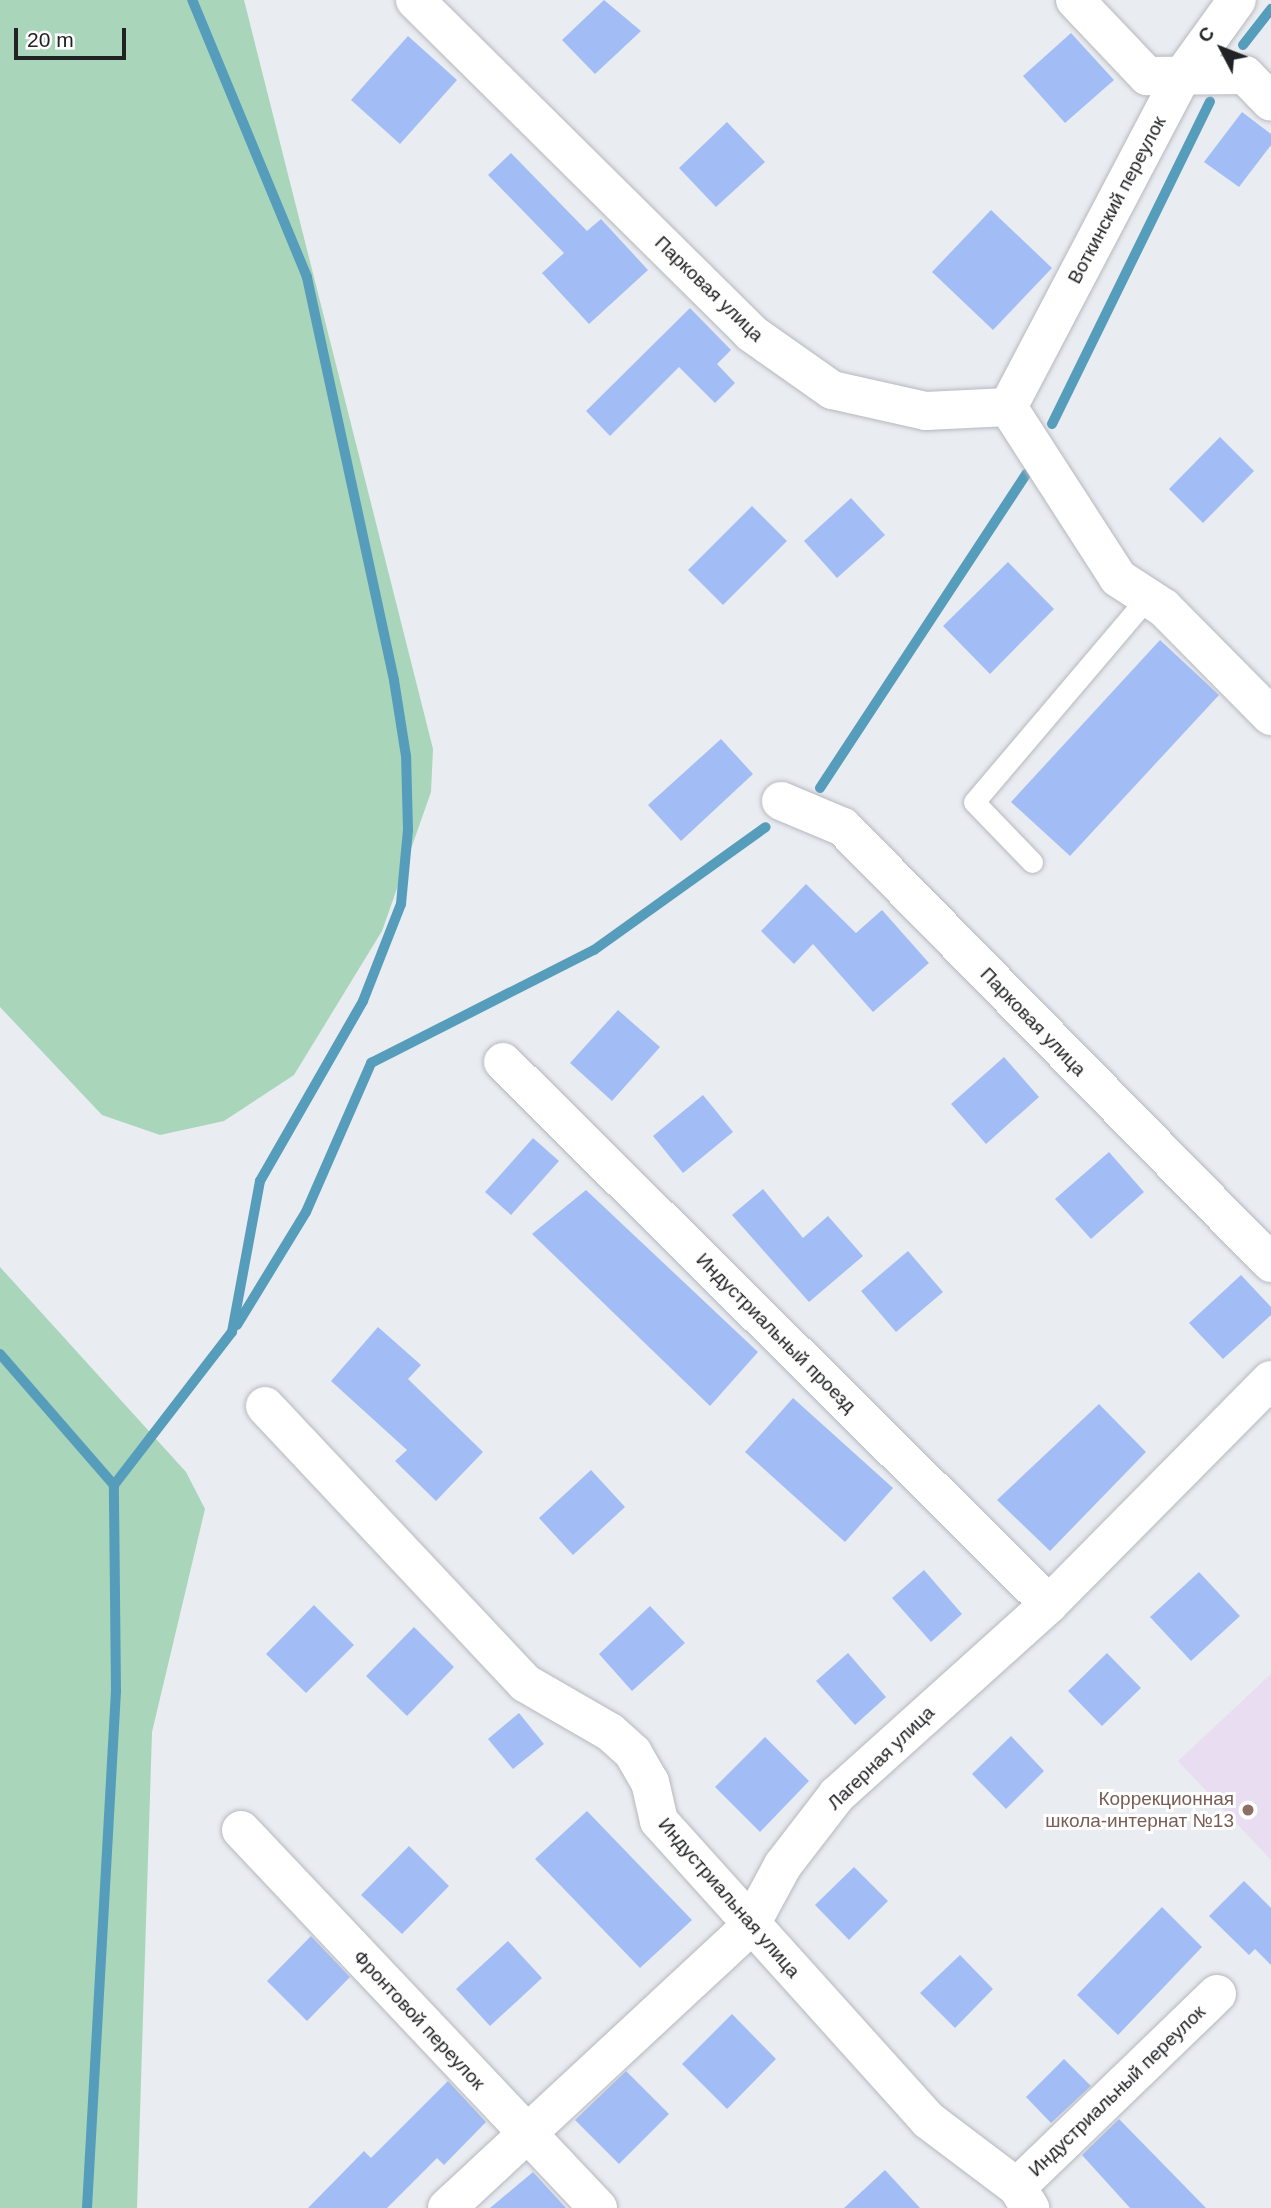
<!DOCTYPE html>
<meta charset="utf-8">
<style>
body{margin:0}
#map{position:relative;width:1271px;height:2208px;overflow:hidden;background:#e9ecf1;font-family:Helvetica,sans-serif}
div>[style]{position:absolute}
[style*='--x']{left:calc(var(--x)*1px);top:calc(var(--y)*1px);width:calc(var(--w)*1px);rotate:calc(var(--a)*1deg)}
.education>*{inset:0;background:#e9ddf1}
.green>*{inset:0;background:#a9d5bb}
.stream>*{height:10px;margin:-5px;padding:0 5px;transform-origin:5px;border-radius:5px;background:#569cbb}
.building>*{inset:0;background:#a2bdf5}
.roads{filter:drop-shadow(0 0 2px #b6b8be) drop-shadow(0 0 2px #b6b8be)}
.service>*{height:21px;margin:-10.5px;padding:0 10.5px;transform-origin:10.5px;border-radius:10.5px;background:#fff}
.minor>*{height:38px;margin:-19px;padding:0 19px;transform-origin:19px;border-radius:19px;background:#fff}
.dots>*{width:19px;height:19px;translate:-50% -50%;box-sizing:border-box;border:4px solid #fff;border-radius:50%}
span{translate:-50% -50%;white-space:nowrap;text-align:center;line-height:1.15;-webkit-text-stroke:6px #fff;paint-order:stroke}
.street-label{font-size:19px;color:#212224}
.education-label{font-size:19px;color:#785e54}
.right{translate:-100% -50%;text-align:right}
.north{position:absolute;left:1187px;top:14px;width:70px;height:70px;-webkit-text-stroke:5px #fff;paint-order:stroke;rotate:312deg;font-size:19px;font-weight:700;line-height:28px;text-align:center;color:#212224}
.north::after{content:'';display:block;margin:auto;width:24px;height:32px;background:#212224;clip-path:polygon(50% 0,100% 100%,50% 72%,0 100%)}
.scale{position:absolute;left:14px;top:28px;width:112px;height:32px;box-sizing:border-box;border:4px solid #212224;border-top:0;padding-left:9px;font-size:21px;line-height:24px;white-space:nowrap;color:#212224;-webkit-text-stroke:5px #fff;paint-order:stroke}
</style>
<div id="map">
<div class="education">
<i style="clip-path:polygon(1271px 1674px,1271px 1860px,1178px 1761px)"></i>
</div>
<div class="green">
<i style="clip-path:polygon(0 0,244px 0,433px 749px,431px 792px,382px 931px,294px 1075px,224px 1121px,160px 1135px,102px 1115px,0 1007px)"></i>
<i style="clip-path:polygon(0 1267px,186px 1472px,205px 1509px,152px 1732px,137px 2208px,0 2208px)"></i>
</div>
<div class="stream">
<i style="--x:1243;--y:45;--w:46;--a:-52.1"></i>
<i style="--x:1052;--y:424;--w:359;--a:-63.9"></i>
<i style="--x:820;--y:788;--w:376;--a:-56.7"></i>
<i style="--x:237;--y:1325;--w:132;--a:-58.6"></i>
<i style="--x:306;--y:1212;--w:163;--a:-66.4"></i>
<i style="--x:371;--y:1063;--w:250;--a:-26.9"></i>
<i style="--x:594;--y:950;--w:211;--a:-35.6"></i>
<i style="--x:0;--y:1354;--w:174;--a:49"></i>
<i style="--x:87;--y:2208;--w:518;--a:-86.79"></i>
<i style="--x:116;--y:1691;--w:206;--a:-90.6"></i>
<i style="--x:114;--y:1485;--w:193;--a:-52.4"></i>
<i style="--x:232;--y:1332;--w:154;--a:-79.5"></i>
<i style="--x:260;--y:1181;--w:207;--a:-60.2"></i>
<i style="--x:363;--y:1001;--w:104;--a:-68.6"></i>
<i style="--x:401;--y:904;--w:74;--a:-84.6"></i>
<i style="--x:408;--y:830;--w:74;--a:-91.5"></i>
<i style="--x:406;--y:756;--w:77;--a:-99"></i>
<i style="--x:394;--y:680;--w:412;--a:-102.2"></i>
<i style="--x:307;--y:277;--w:300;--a:-112.5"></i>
</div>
<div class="building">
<i style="clip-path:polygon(604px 0,641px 31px,595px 74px,562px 40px)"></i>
<i style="clip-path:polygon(1071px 33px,1114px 80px,1065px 123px,1023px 76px)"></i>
<i style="clip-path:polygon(408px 36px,457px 80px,400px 144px,351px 100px)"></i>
<i style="clip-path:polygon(1242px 112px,1271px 134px,1271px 145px,1239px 187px,1204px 162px)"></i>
<i style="clip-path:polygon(727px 122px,765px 162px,716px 207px,679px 168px)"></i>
<i style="clip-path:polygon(511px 153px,587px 231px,601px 219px,648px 270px,589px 324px,542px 273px,564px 253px,488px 175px)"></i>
<i style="clip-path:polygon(991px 210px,1052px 268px,993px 330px,932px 272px)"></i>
<i style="clip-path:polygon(690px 308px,731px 350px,717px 364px,735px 383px,715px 403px,679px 367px,610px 436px,586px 411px)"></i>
<i style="clip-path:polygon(1220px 437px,1254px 471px,1203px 523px,1169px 489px)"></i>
<i style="clip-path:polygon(851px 498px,885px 535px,837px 578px,804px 541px)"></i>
<i style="clip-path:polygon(752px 506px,787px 541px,723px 605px,688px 570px)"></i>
<i style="clip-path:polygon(1008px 562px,1054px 609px,990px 674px,943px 626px)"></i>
<i style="clip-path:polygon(1160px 640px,1219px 695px,1070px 856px,1011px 802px)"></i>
<i style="clip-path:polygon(721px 739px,753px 774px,681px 841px,648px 805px)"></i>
<i style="clip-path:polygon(806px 884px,856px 933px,882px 910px,929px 963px,873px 1012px,813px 944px,794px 964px,761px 931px)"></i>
<i style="clip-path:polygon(618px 1010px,660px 1047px,612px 1101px,570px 1063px)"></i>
<i style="clip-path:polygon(1004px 1057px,1039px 1097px,986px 1144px,951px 1104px)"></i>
<i style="clip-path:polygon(703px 1095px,733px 1132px,683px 1173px,653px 1136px)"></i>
<i style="clip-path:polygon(533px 1138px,559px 1161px,511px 1215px,485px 1192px)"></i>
<i style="clip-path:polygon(1109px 1152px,1144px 1192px,1091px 1239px,1055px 1199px)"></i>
<i style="clip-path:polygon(763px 1189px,803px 1238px,828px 1216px,863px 1256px,809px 1302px,732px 1215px)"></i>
<i style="clip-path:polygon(586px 1190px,758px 1352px,710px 1406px,532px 1234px)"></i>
<i style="clip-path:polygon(908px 1251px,943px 1292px,896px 1332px,861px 1291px)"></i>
<i style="clip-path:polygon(1241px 1275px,1271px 1307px,1271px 1315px,1223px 1359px,1189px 1323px)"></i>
<i style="clip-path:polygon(378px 1327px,421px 1365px,408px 1379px,483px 1452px,436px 1501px,395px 1461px,407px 1450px,331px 1381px)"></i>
<i style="clip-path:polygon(793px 1398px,893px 1488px,845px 1542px,745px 1452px)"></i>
<i style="clip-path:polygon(1099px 1404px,1146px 1452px,1050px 1551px,997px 1500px)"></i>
<i style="clip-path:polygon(591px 1470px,625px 1507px,573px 1555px,539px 1518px)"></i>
<i style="clip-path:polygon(924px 1570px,962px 1614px,931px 1642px,892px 1598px)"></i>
<i style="clip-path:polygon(1199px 1572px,1240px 1616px,1191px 1661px,1150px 1617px)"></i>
<i style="clip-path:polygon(314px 1605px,354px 1645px,306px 1693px,266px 1654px)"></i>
<i style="clip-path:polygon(650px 1606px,685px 1643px,632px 1691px,599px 1654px)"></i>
<i style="clip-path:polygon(414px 1627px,454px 1667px,407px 1716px,366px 1676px)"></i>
<i style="clip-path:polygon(848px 1653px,886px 1697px,855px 1725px,816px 1681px)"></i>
<i style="clip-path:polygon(1107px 1653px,1141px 1688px,1102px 1726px,1068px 1691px)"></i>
<i style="clip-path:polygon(519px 1713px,544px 1744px,513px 1769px,488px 1739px)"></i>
<i style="clip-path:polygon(1011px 1736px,1044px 1771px,1006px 1809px,972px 1774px)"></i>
<i style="clip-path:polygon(765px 1737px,809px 1781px,760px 1832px,715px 1787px)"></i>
<i style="clip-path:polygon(587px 1811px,692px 1920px,640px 1968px,535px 1859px)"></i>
<i style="clip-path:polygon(409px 1846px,449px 1886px,402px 1934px,361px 1895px)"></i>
<i style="clip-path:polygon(854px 1867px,888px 1901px,849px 1940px,815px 1905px)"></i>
<i style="clip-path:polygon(1244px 1881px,1271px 1908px,1271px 1965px,1255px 1949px,1249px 1955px,1209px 1916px)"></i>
<i style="clip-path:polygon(1162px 1907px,1202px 1947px,1118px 2035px,1077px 1995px)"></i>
<i style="clip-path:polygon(311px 1936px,350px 1977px,307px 2021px,267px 1981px)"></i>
<i style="clip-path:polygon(508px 1941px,542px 1978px,490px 2026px,456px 1989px)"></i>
<i style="clip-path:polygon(960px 1955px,993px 1989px,955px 2028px,920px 1993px)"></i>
<i style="clip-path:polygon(732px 2014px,776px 2059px,727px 2109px,682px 2064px)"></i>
<i style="clip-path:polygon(1064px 2059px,1091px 2086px,1051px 2123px,1026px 2097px)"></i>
<i style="clip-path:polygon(626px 2071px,669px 2114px,619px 2164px,575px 2120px)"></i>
<i style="clip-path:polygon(448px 2081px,486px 2122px,444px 2165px,437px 2158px,387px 2208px,308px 2208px,364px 2151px,371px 2158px)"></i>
<i style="clip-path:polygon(1119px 2119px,1206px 2208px,1130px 2208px,1082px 2155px)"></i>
<i style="clip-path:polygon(885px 2170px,920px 2208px,844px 2208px)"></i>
<i style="clip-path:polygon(533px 2172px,566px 2208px,490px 2208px)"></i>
</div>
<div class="roads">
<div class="service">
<i style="--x:1032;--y:862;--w:83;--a:-134"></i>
<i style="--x:974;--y:802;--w:269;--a:-49.7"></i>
</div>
<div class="minor">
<i style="--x:415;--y:0;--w:473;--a:44.7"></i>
<i style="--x:751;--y:333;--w:99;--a:35.1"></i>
<i style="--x:832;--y:390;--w:96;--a:12.6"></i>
<i style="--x:926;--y:411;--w:82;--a:-2.8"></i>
<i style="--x:1008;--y:407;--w:203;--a:57.2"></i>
<i style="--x:1118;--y:578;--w:55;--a:33.1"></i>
<i style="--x:1164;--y:608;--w:152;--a:45.3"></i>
<i style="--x:1075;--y:0;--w:105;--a:46.5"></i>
<i style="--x:1147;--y:76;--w:98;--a:-0.6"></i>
<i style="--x:1245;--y:75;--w:37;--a:46"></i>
<i style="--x:1008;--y:407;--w:370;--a:-62.3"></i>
<i style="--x:1180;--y:79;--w:97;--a:-54.2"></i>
<i style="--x:781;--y:801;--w:67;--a:22.8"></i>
<i style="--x:843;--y:827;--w:611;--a:45.53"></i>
<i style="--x:503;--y:1062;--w:769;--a:44.79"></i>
<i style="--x:265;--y:1406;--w:380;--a:46.8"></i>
<i style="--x:525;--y:1683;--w:98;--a:30"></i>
<i style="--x:610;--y:1732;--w:31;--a:42"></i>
<i style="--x:633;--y:1753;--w:34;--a:60"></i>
<i style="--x:650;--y:1782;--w:40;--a:77"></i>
<i style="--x:659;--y:1821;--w:402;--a:48"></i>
<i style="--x:928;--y:2120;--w:111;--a:37"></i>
<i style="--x:1017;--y:2187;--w:25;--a:58"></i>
<i style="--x:241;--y:1830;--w:520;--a:46.64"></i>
<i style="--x:1017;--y:2187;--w:278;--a:-44"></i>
<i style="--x:447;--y:2208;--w:414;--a:-42.9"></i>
<i style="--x:750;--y:1926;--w:69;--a:-61.6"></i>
<i style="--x:783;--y:1865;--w:88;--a:-52.4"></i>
<i style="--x:837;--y:1795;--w:285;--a:-42"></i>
<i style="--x:1049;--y:1604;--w:315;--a:-45.3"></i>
</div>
</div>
<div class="dots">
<i style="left:1248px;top:1810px;background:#8d6e63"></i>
</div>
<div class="street-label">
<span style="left:1117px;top:200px;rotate:-62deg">Воткинский переулок</span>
<span style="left:709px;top:289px;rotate:44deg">Парковая улица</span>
<span style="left:1033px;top:1022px;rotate:46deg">Парковая улица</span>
<span style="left:776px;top:1333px;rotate:45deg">Индустриальный проезд</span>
<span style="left:881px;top:1758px;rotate:-44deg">Лагерная улица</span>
<span style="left:729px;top:1898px;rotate:49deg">Индустриальная улица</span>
<span style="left:419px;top:2020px;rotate:47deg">Фронтовой переулок</span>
<span style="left:1117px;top:2091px;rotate:-44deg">Индустриальный переулок</span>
</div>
<div class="education-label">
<span class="right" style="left:1234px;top:1810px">Коррекционная<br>школа-интернат №13</span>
</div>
<div class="north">С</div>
<div class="scale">20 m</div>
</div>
